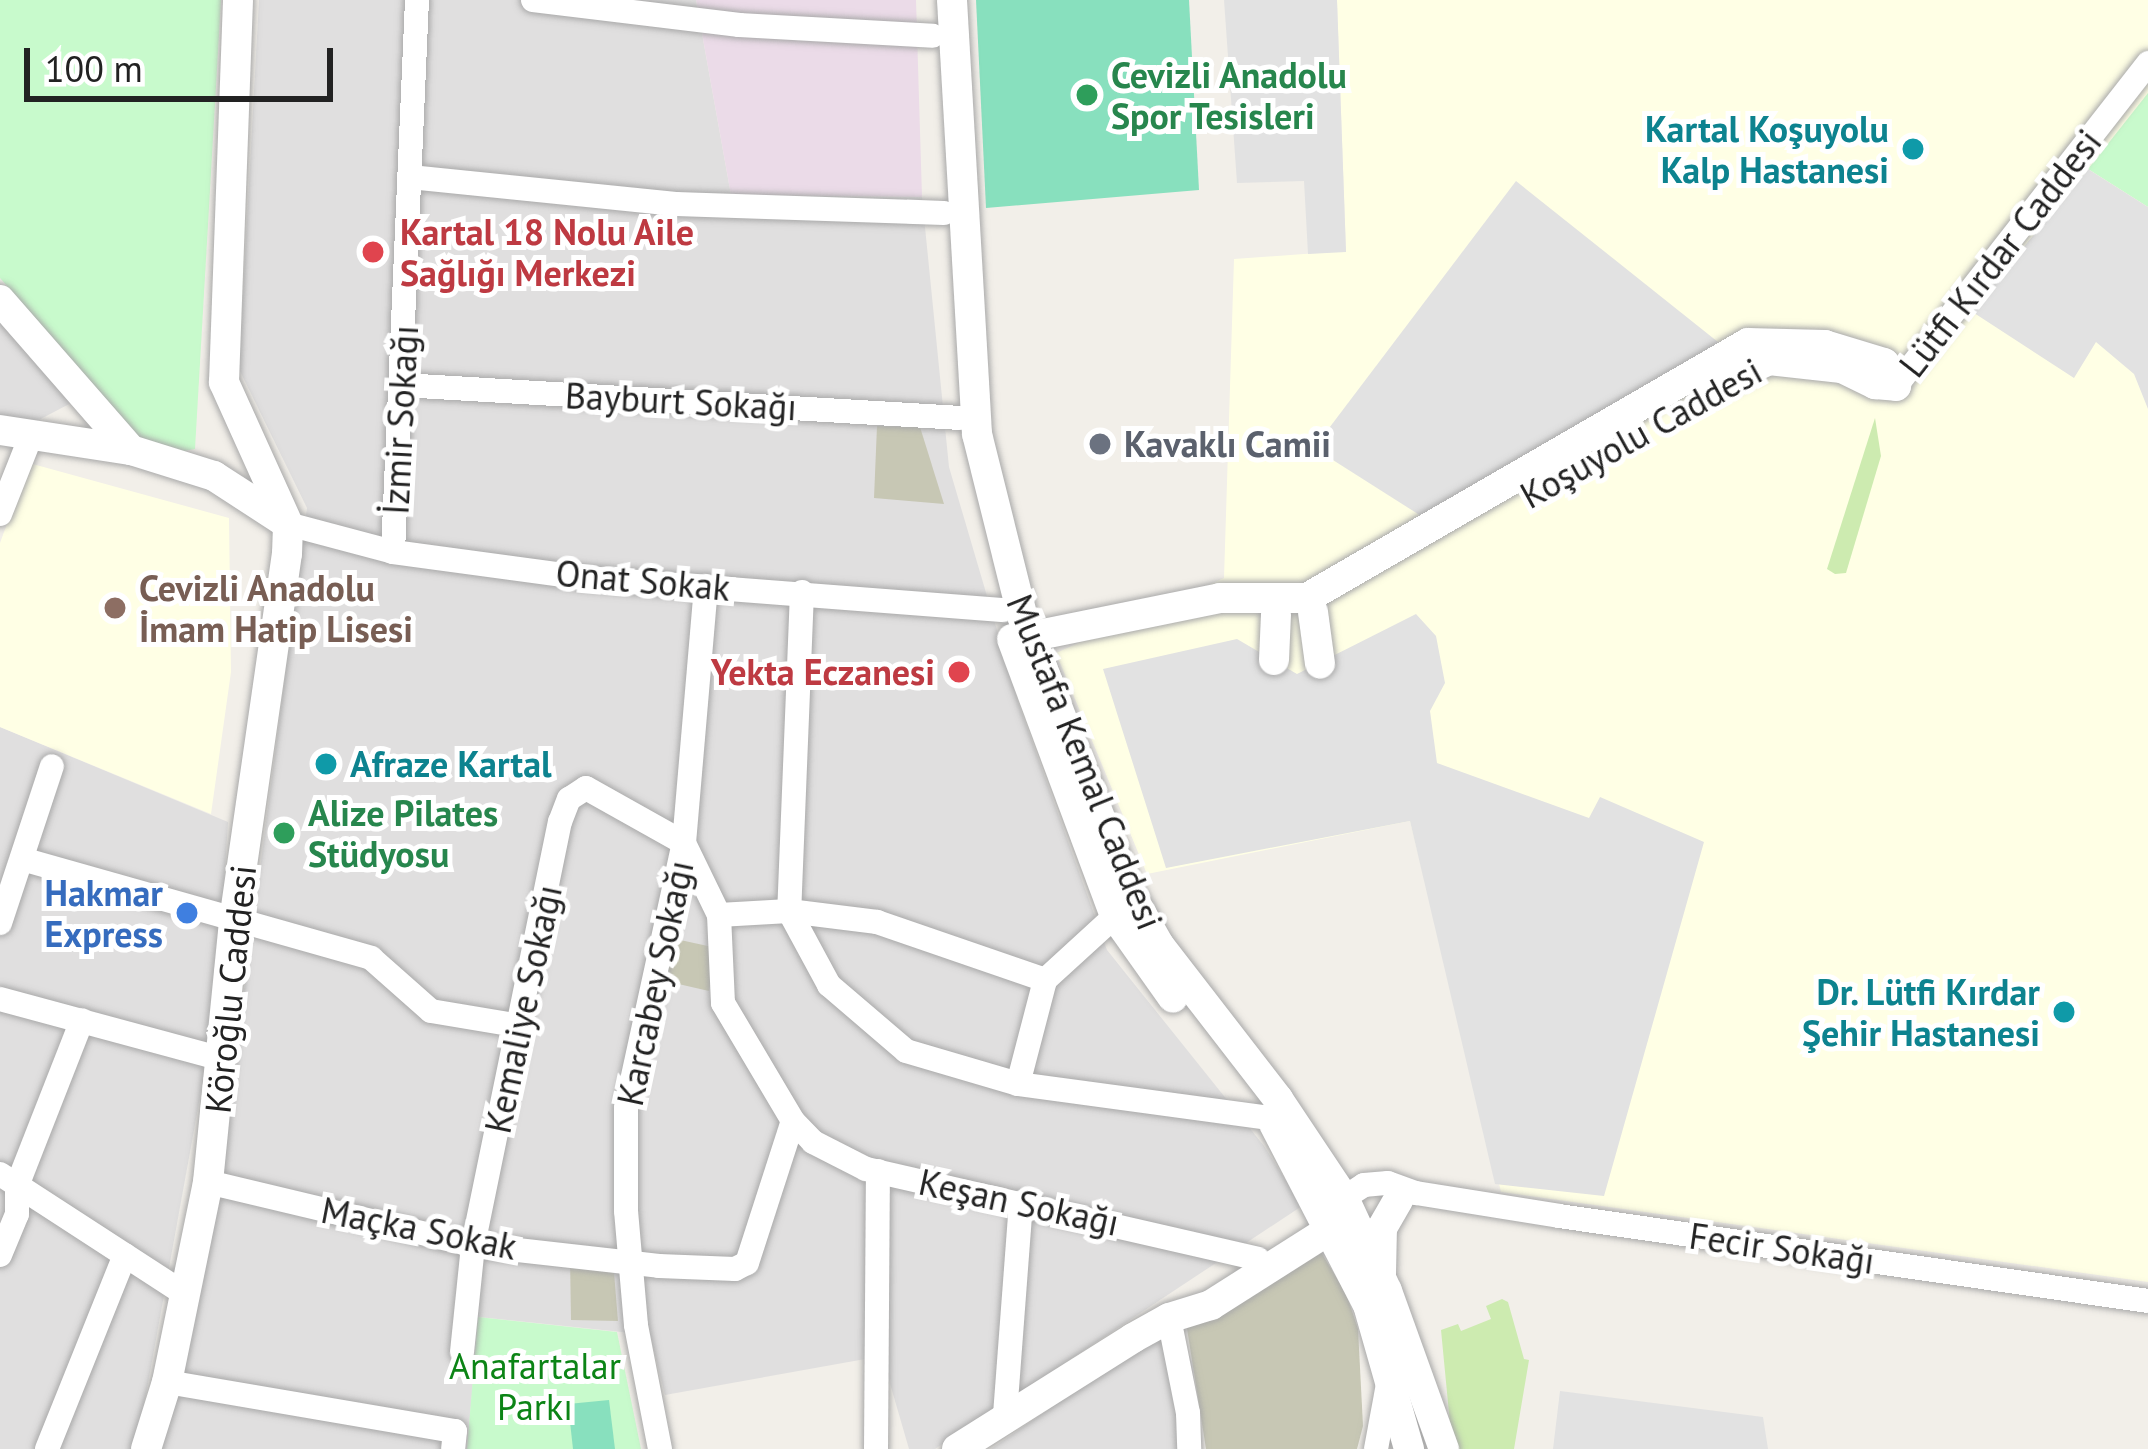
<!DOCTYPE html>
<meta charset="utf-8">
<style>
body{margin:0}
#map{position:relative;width:2148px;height:1449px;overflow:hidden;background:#f2efe9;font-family:"PT Sans",sans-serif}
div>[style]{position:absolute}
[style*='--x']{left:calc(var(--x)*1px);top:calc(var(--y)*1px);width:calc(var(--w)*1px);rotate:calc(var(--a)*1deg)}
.residential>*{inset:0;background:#e0dfdf}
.industrial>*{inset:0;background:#ebdbe8}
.education>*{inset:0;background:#ffffe5}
.construction>*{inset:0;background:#c7c7b4}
.grass>*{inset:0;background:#cdebb0}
.park>*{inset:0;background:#c8facc}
.pitch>*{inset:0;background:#88e0be}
.parking>*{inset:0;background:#e2e2e2}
.roads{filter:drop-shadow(0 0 3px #a9a9a9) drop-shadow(0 0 3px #a9a9a9)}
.minor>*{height:24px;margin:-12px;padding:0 12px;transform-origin:12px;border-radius:12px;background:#fff}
.tertiary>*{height:30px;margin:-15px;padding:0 15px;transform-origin:15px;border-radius:15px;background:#fff}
.dots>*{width:33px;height:33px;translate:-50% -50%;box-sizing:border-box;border:6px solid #fff;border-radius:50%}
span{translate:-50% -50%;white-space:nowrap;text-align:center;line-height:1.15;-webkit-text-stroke:10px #fff;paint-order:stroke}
.leisure-label{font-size:36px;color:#27864d;font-weight:700}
.left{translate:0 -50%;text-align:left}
.culture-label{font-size:36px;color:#0d838f;font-weight:700}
.right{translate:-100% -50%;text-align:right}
.health-label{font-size:36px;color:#be3a42;font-weight:700}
.street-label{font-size:36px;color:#222}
.worship-label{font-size:36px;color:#5b616d;font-weight:700}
.education-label{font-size:36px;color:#785e54;font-weight:700}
.shop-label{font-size:36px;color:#366cbe;font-weight:700}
.park-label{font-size:36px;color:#0c8416}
.scale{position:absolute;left:24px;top:48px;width:309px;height:54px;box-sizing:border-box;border:6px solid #222;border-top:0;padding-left:15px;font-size:36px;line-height:42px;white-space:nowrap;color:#222;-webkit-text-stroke:9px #fff;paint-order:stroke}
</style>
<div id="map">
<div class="residential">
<i style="clip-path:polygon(259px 0,696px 0,731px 195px,922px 197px,949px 467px,1020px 708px,1107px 950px,1264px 1146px,1302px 1206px,935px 1449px,909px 1449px,882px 1356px,665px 1395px,650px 1335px,479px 1317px,467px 1449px,162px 1449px,231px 1091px,307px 508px,239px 369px)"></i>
<i style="clip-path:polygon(0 317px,73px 402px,10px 435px,0 434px)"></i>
<i style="clip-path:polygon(0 727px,228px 822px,216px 1009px,136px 1449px,0 1449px)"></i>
<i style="clip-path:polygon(1174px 1323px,1194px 1366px,1192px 1449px,991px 1449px)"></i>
</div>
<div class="industrial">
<i style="clip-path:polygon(696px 0,916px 0,922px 197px,731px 195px)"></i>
</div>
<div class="education">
<i style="clip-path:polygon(1337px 0,2148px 0,2148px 1282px,1501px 1192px,1410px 821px,1147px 874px,1056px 653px,1224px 578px,1234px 259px,1346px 251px)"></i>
<i style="clip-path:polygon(29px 463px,229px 518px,231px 672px,211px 814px,0 727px,0 543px)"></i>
</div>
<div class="construction">
<i style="clip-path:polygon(877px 426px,920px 427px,944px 504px,874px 498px)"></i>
<i style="clip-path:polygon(671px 938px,717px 948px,709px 991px,661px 980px)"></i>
<i style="clip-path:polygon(1319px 1249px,1346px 1293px,1358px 1329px,1363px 1426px,1357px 1449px,1206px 1449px,1185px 1316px)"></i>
<i style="clip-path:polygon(570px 1257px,613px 1260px,618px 1321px,571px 1320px)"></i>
</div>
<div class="grass">
<i style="clip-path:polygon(1875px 418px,1881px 456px,1846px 573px,1835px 574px,1827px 569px)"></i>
<i style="clip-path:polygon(1502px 1299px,1508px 1302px,1524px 1359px,1529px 1360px,1514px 1449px,1458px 1449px,1451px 1434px,1441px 1330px,1458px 1324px,1461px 1331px,1491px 1319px,1486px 1306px)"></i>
</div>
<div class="park">
<i style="clip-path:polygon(0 0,221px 0,195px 449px,178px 452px,141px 440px,0 278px)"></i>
<i style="clip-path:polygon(2148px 93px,2148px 207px,2088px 169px)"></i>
<i style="clip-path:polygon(478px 1317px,617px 1332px,641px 1449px,467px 1449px)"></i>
</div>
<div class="pitch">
<i style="clip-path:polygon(976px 0,1189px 0,1199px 190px,986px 208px)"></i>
<i style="clip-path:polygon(609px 1400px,615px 1449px,573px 1449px,568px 1404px)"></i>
</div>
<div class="parking">
<i style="clip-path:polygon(1224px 0,1337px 0,1346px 252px,1308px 254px,1304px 181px,1237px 183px)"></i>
<i style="clip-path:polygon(2088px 169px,2148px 207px,2148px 409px,2134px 374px,2096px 342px,2074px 378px,1971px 311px)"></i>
<i style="clip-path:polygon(1516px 181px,1723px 346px,1429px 521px,1314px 448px)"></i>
<i style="clip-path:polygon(1416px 614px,1436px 636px,1445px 683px,1430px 711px,1437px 763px,1589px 818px,1600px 797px,1704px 842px,1604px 1196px,1495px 1184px,1410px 821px,1166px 868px,1103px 669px,1237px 639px,1297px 674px)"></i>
<i style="clip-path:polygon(1560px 1391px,1763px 1417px,1768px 1449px,1553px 1449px)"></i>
</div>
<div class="roads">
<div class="minor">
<i style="--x:533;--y:0;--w:208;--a:6.9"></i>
<i style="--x:739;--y:25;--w:194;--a:3.2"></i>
<i style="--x:410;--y:177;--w:267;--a:5.8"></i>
<i style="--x:676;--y:204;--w:268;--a:1.9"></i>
<i style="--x:402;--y:385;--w:559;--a:3.38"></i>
<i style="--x:1896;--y:386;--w:410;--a:-52"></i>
<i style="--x:0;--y:514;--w:87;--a:-68.4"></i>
<i style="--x:288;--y:524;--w:109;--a:14.9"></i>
<i style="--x:393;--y:552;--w:194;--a:7.7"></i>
<i style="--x:585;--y:578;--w:419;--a:4.4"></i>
<i style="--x:393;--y:552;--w:553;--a:-87.51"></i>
<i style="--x:802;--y:592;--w:319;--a:92.3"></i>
<i style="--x:789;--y:911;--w:84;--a:61.6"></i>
<i style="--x:829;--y:985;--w:101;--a:40.6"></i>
<i style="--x:906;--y:1051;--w:117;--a:16.4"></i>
<i style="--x:1018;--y:1084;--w:253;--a:7.7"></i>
<i style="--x:22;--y:859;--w:363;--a:15.8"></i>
<i style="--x:371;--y:958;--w:80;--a:41.5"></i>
<i style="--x:431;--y:1011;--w:91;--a:9.5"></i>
<i style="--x:719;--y:915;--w:70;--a:-3.3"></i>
<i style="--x:789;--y:911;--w:89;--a:7.1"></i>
<i style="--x:877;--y:922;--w:178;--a:19"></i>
<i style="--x:0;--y:923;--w:165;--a:-71.7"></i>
<i style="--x:0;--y:999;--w:231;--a:15.1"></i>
<i style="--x:1018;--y:1084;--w:107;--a:-75.4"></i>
<i style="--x:1045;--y:980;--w:95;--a:-42.4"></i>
<i style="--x:0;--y:1174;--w:221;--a:33"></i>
<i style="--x:208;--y:1182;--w:272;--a:13.4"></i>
<i style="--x:473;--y:1245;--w:187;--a:6.4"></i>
<i style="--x:659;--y:1266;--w:76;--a:2.3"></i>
<i style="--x:735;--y:1269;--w:13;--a:-27"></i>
<i style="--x:747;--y:1263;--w:149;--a:-72.1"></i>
<i style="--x:1344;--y:1198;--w:24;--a:-33"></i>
<i style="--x:1364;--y:1185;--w:24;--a:-5"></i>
<i style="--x:1388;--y:1183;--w:30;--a:20"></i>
<i style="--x:1416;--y:1193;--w:145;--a:9.1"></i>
<i style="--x:1559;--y:1216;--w:595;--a:8.21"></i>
<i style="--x:0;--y:1255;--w:44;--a:-67.5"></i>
<i style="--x:17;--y:1214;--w:28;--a:-90"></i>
<i style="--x:17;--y:1186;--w:178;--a:-68.6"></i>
<i style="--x:1169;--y:1318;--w:97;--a:78.7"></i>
<i style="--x:1188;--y:1413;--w:36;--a:88"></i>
<i style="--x:462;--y:1352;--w:108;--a:-84.1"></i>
<i style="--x:473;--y:1245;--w:432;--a:-78.4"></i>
<i style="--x:560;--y:822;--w:25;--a:-69"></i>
<i style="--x:569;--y:799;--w:20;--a:-33"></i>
<i style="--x:586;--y:788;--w:112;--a:29.3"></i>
<i style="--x:684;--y:843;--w:80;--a:64.1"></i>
<i style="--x:719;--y:915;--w:88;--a:87.4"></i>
<i style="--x:723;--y:1003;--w:137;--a:59.3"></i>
<i style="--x:793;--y:1121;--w:29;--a:46"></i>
<i style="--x:813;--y:1142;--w:59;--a:27"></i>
<i style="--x:866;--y:1169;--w:402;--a:12.9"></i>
<i style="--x:167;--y:1382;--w:292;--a:9.7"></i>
<i style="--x:455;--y:1431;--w:18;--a:96"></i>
<i style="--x:1005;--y:1415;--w:213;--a:-85.7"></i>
<i style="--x:47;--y:1449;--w:209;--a:-68.1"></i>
<i style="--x:660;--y:1449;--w:126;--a:-101"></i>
<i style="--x:636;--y:1325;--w:114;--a:-95"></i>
<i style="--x:626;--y:1211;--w:103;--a:-90"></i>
<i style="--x:626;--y:1108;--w:271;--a:-77.7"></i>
<i style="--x:684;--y:843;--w:258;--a:-85.1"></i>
<i style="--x:876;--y:1449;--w:278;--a:-89.6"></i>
<i style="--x:1376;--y:1449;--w:66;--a:-79.5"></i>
</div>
<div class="tertiary">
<i style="--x:952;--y:0;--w:435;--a:86.7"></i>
<i style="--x:977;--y:434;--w:190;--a:76"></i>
<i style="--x:1023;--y:618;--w:289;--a:68.9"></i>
<i style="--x:1127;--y:888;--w:65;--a:60.7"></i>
<i style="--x:1159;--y:945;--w:195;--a:52.3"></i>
<i style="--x:1278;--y:1099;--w:119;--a:56.3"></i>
<i style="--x:1344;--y:1198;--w:102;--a:65.2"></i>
<i style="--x:1387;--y:1291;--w:168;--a:70.2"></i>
<i style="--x:0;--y:300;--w:199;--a:48.9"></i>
<i style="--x:1709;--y:388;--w:66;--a:-25"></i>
<i style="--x:1769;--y:360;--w:73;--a:6.3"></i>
<i style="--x:1842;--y:368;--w:37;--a:26"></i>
<i style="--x:1875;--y:384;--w:21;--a:5"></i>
<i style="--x:0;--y:430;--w:133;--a:8.7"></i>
<i style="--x:131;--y:450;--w:87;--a:17.4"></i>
<i style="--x:214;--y:476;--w:88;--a:33"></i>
<i style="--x:1313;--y:612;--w:52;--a:82.3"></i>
<i style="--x:1012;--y:639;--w:296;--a:69.6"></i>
<i style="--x:1115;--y:916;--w:100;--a:54.7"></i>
<i style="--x:1014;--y:640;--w:210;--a:-11.5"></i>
<i style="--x:1220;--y:598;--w:87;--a:0"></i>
<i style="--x:1307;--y:598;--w:509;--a:-30.04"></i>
<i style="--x:1748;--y:343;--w:77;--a:1.5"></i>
<i style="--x:1825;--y:345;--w:62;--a:17"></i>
<i style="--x:1884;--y:363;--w:26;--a:62"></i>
<i style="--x:1274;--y:660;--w:46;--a:-87.5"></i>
<i style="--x:1274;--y:1124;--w:204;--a:62.6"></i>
<i style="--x:1368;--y:1305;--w:150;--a:74.1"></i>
<i style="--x:1381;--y:1274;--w:46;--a:-88.8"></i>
<i style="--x:1382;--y:1228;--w:32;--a:-60"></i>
<i style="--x:146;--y:1449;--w:70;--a:-72.6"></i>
<i style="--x:167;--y:1382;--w:204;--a:-78.4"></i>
<i style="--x:208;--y:1182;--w:262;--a:-84.3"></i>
<i style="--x:234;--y:921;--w:371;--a:-81.8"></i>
<i style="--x:287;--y:554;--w:30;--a:-88"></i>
<i style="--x:288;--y:524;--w:156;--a:-114.3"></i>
<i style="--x:224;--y:382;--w:382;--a:-87.9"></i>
<i style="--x:957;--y:1449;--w:208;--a:-32.2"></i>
<i style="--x:1133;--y:1338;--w:41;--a:-29.1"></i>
<i style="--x:1169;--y:1318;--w:44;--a:-17.2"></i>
<i style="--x:1211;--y:1305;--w:162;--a:-32.4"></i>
</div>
</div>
<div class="dots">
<i style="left:1087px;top:95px;background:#2e9e5b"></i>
<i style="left:1913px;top:149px;background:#0f9aa8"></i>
<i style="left:373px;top:252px;background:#e0444e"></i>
<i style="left:1100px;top:444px;background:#6b7280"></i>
<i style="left:115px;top:608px;background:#8d6e63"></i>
<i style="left:959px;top:672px;background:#e0444e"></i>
<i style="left:326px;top:764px;background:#0f9aa8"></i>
<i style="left:284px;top:833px;background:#2e9e5b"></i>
<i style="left:187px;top:913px;background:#3f7fe0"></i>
<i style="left:2064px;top:1012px;background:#0f9aa8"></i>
</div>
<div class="leisure-label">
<span class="left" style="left:1111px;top:95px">Cevizli Anadolu<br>Spor Tesisleri</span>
<span class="left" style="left:308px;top:833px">Alize Pilates<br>Stüdyosu</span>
</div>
<div class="culture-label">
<span class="right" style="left:1889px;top:149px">Kartal Koşuyolu<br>Kalp Hastanesi</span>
<span class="left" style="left:350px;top:764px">Afraze Kartal</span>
<span class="right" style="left:2040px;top:1012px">Dr. Lütfi Kırdar<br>Şehir Hastanesi</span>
</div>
<div class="health-label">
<span class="left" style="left:400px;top:252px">Kartal 18 Nolu Aile<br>Sağlığı Merkezi</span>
<span class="right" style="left:935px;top:672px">Yekta Eczanesi</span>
</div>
<div class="street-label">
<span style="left:2000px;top:253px;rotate:-52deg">Lütfi Kırdar Caddesi</span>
<span style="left:681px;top:401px;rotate:3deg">Bayburt Sokağı</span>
<span style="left:400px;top:420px;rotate:-87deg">İzmir Sokağı</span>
<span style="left:1641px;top:433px;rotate:-29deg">Koşuyolu Caddesi</span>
<span style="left:643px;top:580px;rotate:5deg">Onat Sokak</span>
<span style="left:1085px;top:762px;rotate:68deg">Mustafa Kemal Caddesi</span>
<span style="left:655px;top:983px;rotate:-78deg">Karcabey Sokağı</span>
<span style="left:230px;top:989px;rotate:-84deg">Köroğlu Caddesi</span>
<span style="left:523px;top:1009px;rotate:-78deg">Kemaliye Sokağı</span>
<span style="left:1019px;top:1202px;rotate:12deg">Keşan Sokağı</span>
<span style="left:419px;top:1228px;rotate:11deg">Maçka Sokak</span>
<span style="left:1782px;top:1248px;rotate:8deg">Fecir Sokağı</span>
</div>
<div class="worship-label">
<span class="left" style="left:1124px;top:444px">Kavaklı Camii</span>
</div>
<div class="education-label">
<span class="left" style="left:139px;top:608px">Cevizli Anadolu<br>İmam Hatip Lisesi</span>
</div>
<div class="shop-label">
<span class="right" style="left:163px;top:913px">Hakmar<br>Express</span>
</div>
<div class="park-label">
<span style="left:535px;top:1386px">Anafartalar<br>Parkı</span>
</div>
<div class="scale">100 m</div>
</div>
